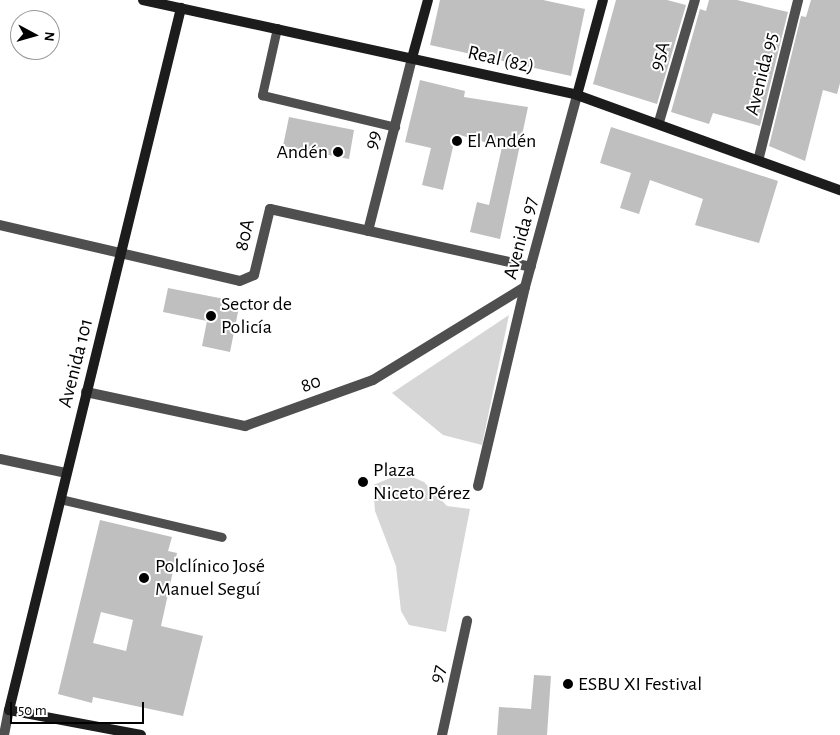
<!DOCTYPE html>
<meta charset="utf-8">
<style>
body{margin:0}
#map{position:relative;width:840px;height:735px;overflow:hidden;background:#fff;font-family:"Alegreya Sans",sans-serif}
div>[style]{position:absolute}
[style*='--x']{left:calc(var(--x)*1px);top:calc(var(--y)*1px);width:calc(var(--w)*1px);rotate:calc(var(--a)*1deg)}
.green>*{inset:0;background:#d6d6d6}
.building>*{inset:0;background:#bfbfbf}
.service>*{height:9px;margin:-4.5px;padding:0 4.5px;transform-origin:4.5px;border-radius:4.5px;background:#4f4f4f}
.minor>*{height:10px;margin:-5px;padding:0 5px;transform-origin:5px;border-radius:5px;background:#4f4f4f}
.tertiary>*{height:10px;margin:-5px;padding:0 5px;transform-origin:5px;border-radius:5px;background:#4f4f4f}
.secondary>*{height:10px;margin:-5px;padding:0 5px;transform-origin:5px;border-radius:5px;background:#1c1c1c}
.dots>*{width:14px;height:14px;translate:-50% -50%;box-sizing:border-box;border:2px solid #fff;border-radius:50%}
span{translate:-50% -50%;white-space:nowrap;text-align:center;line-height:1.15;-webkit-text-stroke:4px #fff;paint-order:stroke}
.street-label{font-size:20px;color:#000}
.poi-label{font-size:20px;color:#000}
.left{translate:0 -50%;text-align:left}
.right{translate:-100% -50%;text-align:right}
.north{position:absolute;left:10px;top:10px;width:50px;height:50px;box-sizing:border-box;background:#fff;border:1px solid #999;border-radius:50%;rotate:96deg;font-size:14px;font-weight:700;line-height:20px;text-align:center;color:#000}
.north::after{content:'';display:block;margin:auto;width:18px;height:22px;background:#000;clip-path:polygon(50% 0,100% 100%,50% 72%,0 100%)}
.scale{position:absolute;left:10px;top:702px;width:134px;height:22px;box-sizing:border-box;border:2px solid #000;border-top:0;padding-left:6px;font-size:15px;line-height:18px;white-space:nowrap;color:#000;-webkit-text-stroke:4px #fff;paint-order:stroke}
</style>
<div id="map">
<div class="green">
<i style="clip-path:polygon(509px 315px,482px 445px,443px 435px,392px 393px)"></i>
<i style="clip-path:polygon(403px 473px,424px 482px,447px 506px,470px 509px,446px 632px,409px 625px,401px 611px,396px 566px,375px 511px,373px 485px)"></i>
</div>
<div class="building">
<i style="clip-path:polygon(440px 0,543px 0,585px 9px,571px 76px,430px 45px)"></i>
<i style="clip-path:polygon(616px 0,667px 0,686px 5px,657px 104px,593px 84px)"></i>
<i style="clip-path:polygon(709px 0,737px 0,788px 12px,760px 126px,713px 113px,709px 124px,671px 112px,700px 9px,706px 11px)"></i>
<i style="clip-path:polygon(811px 0,840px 0,840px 83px,837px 94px,823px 90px,805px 161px,769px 146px,801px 16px,806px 17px)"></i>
<i style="clip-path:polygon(420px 80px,465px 91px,464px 97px,528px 107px,500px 239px,470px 232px,477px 202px,489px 205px,502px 147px,456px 134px,443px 190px,422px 185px,431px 148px,405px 142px)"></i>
<i style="clip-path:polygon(289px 117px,354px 130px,349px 159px,283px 146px)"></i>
<i style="clip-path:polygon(611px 127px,778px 181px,759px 243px,695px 225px,703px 199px,650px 180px,639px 214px,620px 208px,631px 173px,600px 163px)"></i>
<i style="clip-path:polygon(168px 288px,240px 302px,230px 352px,202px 346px,207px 321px,163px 312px)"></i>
<i style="clip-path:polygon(evenodd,100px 520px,172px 537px,168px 551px,177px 553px,161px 626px,203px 636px,183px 716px,93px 697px,92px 703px,58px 694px,100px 520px,101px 612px,133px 620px,126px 651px,93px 643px,101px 612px)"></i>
<i style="clip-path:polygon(534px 675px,551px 676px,547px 735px,497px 735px,499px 707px,531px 709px)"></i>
</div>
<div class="service">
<i style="--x:277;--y:28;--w:69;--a:102.6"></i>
<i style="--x:262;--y:95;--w:137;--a:13.5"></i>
<i style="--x:60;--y:499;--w:166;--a:13.2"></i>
</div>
<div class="minor">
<i style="--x:659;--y:122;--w:127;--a:-73.6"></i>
<i style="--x:759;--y:157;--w:162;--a:-76"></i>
<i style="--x:0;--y:225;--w:246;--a:13.1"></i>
<i style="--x:240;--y:281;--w:15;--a:-23"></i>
<i style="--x:254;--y:275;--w:68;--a:-76.4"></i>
<i style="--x:270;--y:209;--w:267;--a:12.5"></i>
<i style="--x:368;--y:231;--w:179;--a:-75.7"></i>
<i style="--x:0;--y:459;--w:67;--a:12"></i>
<i style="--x:478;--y:486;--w:204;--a:-76.7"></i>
<i style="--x:4;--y:735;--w:25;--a:-79"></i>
<i style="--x:442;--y:735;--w:117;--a:-77.6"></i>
</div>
<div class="tertiary">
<i style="--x:86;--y:392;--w:163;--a:12.1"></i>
<i style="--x:245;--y:426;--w:136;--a:-19.8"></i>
<i style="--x:373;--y:380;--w:178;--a:-31.5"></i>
<i style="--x:525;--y:287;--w:199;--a:-74.8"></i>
</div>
<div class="secondary">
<i style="--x:143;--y:0;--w:444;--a:12.3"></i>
<i style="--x:577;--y:95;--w:280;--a:19.9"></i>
<i style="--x:412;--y:58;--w:60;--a:-74.6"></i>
<i style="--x:577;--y:95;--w:98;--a:-74.7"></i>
<i style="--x:141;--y:735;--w:134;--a:-169.3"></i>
<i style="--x:9;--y:710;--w:723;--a:-76.23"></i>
</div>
<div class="dots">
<i style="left:457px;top:141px;background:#000"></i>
<i style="left:338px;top:152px;background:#000"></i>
<i style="left:211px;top:316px;background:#000"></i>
<i style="left:363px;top:482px;background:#000"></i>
<i style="left:144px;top:578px;background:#000"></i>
<i style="left:568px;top:684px;background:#000"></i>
</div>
<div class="street-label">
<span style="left:660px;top:56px;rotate:-73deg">95A</span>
<span style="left:501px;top:60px;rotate:13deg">Real (82)</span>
<span style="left:762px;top:74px;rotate:-76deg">Avenida 95</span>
<span style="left:373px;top:140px;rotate:-75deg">99</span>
<span style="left:245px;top:235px;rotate:-77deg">80A</span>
<span style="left:521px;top:238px;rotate:-75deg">Avenida 97</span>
<span style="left:76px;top:363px;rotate:-76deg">Avenida 101</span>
<span style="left:311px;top:384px;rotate:-20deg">80</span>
<span style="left:438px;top:674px;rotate:-77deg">97</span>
</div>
<div class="poi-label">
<span class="left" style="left:467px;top:141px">El Andén</span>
<span class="right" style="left:328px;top:152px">Andén</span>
<span class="left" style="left:221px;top:316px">Sector de<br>Policía</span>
<span class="left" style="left:373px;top:482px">Plaza<br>Niceto Pérez</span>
<span class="left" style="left:155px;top:578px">Polclínico José<br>Manuel Seguí</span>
<span class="left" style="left:578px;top:684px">ESBU XI Festival</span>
</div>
<div class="north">N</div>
<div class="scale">50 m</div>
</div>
